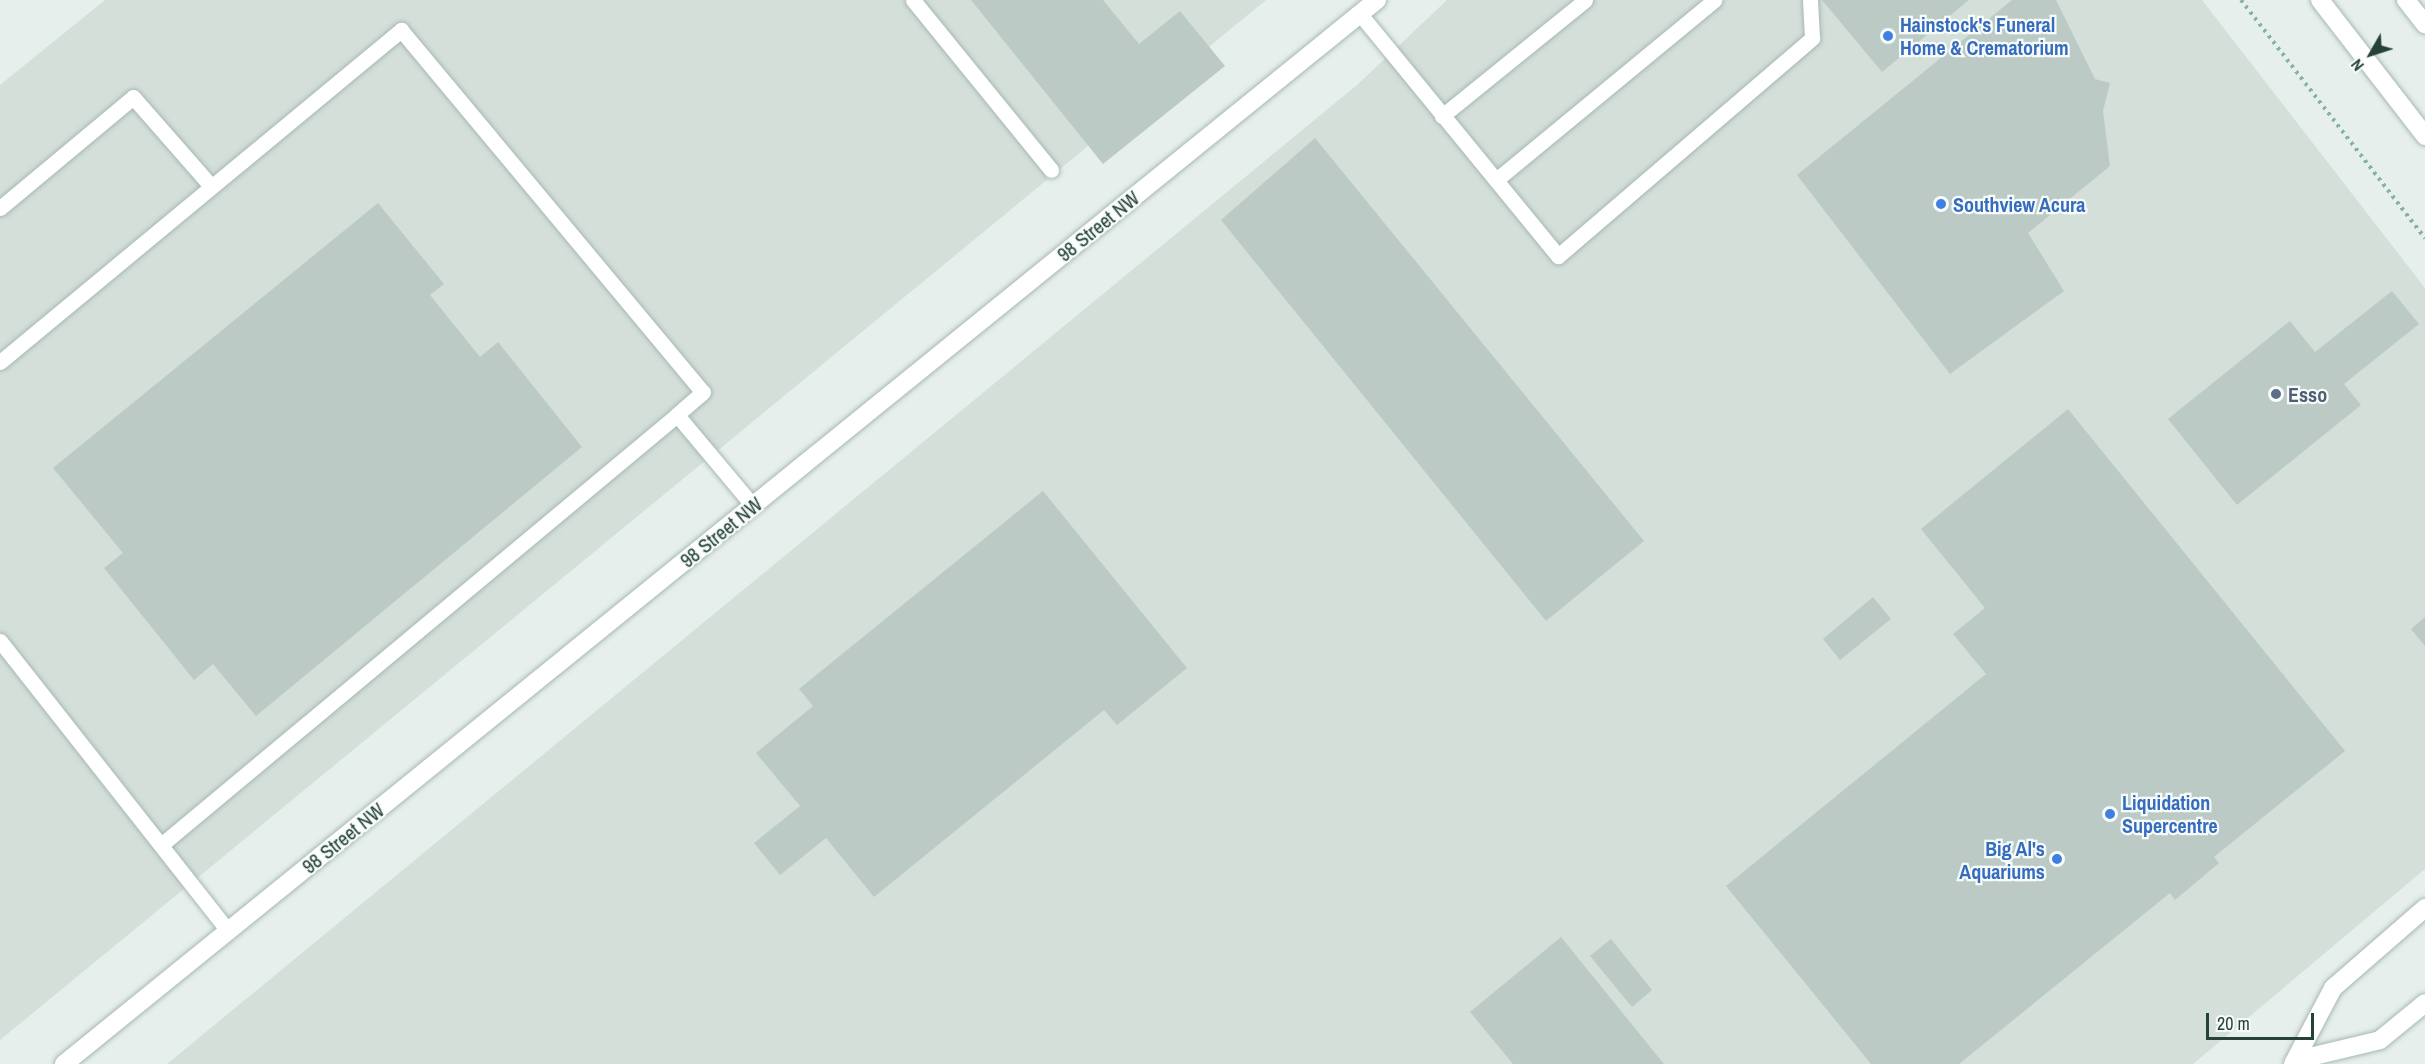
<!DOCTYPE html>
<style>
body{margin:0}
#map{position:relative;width:2425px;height:1064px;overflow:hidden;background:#e6efeb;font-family:"Archivo Narrow",sans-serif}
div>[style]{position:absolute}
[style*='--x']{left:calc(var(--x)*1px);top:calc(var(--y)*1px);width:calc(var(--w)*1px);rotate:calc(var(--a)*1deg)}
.built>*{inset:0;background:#d4dfda}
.building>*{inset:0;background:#bbcac4}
.path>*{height:4px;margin-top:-2px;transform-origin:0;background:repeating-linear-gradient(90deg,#86b3a5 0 3px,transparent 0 7.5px)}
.roads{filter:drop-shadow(0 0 2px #a8b8b2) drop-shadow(0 0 2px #a8b8b2)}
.lane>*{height:15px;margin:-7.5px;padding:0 7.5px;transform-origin:7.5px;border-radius:7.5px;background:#fff}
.street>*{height:18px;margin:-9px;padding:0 9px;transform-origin:9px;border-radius:9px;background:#fff}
.secondary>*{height:18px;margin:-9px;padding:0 9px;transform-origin:9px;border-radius:9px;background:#fff}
.dots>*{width:16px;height:16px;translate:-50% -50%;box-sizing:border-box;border:3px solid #f7fbf9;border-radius:50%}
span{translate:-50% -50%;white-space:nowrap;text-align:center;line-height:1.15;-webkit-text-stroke:4.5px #f7fbf9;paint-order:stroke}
.shop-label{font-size:20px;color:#366cbe;font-weight:700}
.left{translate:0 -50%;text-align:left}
.right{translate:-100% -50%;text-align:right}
.street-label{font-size:20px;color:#24423a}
.service-label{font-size:20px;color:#4e5e75;font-weight:700}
.north{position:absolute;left:2341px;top:24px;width:60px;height:60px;-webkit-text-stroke:4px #f7fbf9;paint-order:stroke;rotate:231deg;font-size:16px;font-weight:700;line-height:24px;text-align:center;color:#24423a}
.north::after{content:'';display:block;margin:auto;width:21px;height:27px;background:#24423a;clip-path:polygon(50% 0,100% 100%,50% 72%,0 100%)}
.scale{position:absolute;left:2206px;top:1013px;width:108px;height:27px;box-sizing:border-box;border:3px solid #24423a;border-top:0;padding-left:8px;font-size:18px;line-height:21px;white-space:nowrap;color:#24423a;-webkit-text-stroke:4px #f7fbf9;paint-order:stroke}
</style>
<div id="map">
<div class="built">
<i style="clip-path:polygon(105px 0,1266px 0,0 1040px,0 85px)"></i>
<i style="clip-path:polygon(1447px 0,2202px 0,2425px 288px,2425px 869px,2193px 1064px,167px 1064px,1357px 85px)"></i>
</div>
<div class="building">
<i style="clip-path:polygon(971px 0,1103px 0,1139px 44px,1180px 11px,1225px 66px,1103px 164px)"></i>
<i style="clip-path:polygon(1822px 0,1969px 0,1882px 72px)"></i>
<i style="clip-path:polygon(2012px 0,2056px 0,2095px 79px,2110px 83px,2103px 111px,2110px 166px,2028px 233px,2064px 291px,1950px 374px,1797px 175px)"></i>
<i style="clip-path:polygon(1315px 138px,1644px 541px,1546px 621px,1221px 220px)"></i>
<i style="clip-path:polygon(378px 203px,444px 284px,430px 295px,480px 357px,498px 342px,582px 447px,256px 716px,213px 664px,194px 680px,104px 568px,123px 553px,53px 468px)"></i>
<i style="clip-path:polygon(2392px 291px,2419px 324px,2344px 384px,2361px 405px,2237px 505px,2168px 419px,2290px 321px,2315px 352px)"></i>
<i style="clip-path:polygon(2068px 409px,2345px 751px,2214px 857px,2219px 863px,2175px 900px,2170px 893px,1959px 1064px,1871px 1064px,1726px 886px,1986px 674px,1953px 634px,1985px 608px,1921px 529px)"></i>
<i style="clip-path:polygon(1043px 491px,1187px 668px,1117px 725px,1104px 710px,874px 897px,826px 838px,780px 875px,754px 843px,800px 806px,756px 753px,813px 706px,799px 689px)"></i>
<i style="clip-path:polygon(1873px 597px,1891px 619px,1840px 660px,1823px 639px)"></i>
<i style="clip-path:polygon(2425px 617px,2425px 646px,2411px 629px)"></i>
<i style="clip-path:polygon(1561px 937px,1664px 1064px,1513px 1064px,1470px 1012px)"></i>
<i style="clip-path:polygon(1611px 939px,1652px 990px,1632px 1007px,1590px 956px)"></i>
</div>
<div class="path">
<i style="--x:2241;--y:0;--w:301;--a:52.3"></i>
</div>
<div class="roads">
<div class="lane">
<i style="--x:913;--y:0;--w:219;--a:50.9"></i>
<i style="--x:1360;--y:14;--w:313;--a:50.7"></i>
<i style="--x:1558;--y:256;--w:335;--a:-40.6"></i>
<i style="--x:1812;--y:38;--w:38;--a:-93"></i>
<i style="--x:1442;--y:116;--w:184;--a:-39"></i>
<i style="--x:1496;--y:180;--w:283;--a:-39.5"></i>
<i style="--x:0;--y:208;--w:173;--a:-39.8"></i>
<i style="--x:133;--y:97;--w:117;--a:48.8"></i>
<i style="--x:0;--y:362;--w:521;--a:-39.62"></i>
<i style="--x:401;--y:30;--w:471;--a:50.2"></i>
<i style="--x:703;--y:392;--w:35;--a:139"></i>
<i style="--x:677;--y:415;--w:119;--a:50.1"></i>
<i style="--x:0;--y:641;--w:369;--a:51.8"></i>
<i style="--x:161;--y:845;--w:672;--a:-39.81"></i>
</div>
<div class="street">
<i style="--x:64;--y:1064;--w:1690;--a:-39.02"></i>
</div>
<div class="secondary">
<i style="--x:2320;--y:0;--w:172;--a:52.3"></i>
<i style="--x:2406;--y:0;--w:31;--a:52"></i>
<i style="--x:2297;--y:1060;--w:85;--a:-13.5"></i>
<i style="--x:2380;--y:1040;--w:58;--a:-39.4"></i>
<i style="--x:2293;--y:1064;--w:86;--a:-62.2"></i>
<i style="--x:2333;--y:988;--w:122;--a:-41"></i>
</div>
</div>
<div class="dots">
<i style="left:1888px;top:36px;background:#3f7fe0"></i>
<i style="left:1941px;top:204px;background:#3f7fe0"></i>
<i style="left:2276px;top:394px;background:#5c6f8a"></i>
<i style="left:2110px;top:814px;background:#3f7fe0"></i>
<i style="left:2057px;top:859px;background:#3f7fe0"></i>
</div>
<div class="shop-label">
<span class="left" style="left:1900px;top:36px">Hainstock's Funeral<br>Home &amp; Crematorium</span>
<span class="left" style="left:1953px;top:204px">Southview Acura</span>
<span class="left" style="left:2122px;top:814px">Liquidation<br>Supercentre</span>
<span class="right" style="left:2045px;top:860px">Big Al's<br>Aquariums</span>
</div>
<div class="street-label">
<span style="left:1098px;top:226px;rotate:-39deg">98 Street NW</span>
<span style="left:721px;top:532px;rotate:-39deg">98 Street NW</span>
<span style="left:343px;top:838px;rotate:-39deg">98 Street NW</span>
</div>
<div class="service-label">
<span class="left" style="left:2288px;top:394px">Esso</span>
</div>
<div class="north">N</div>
<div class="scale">20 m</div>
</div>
